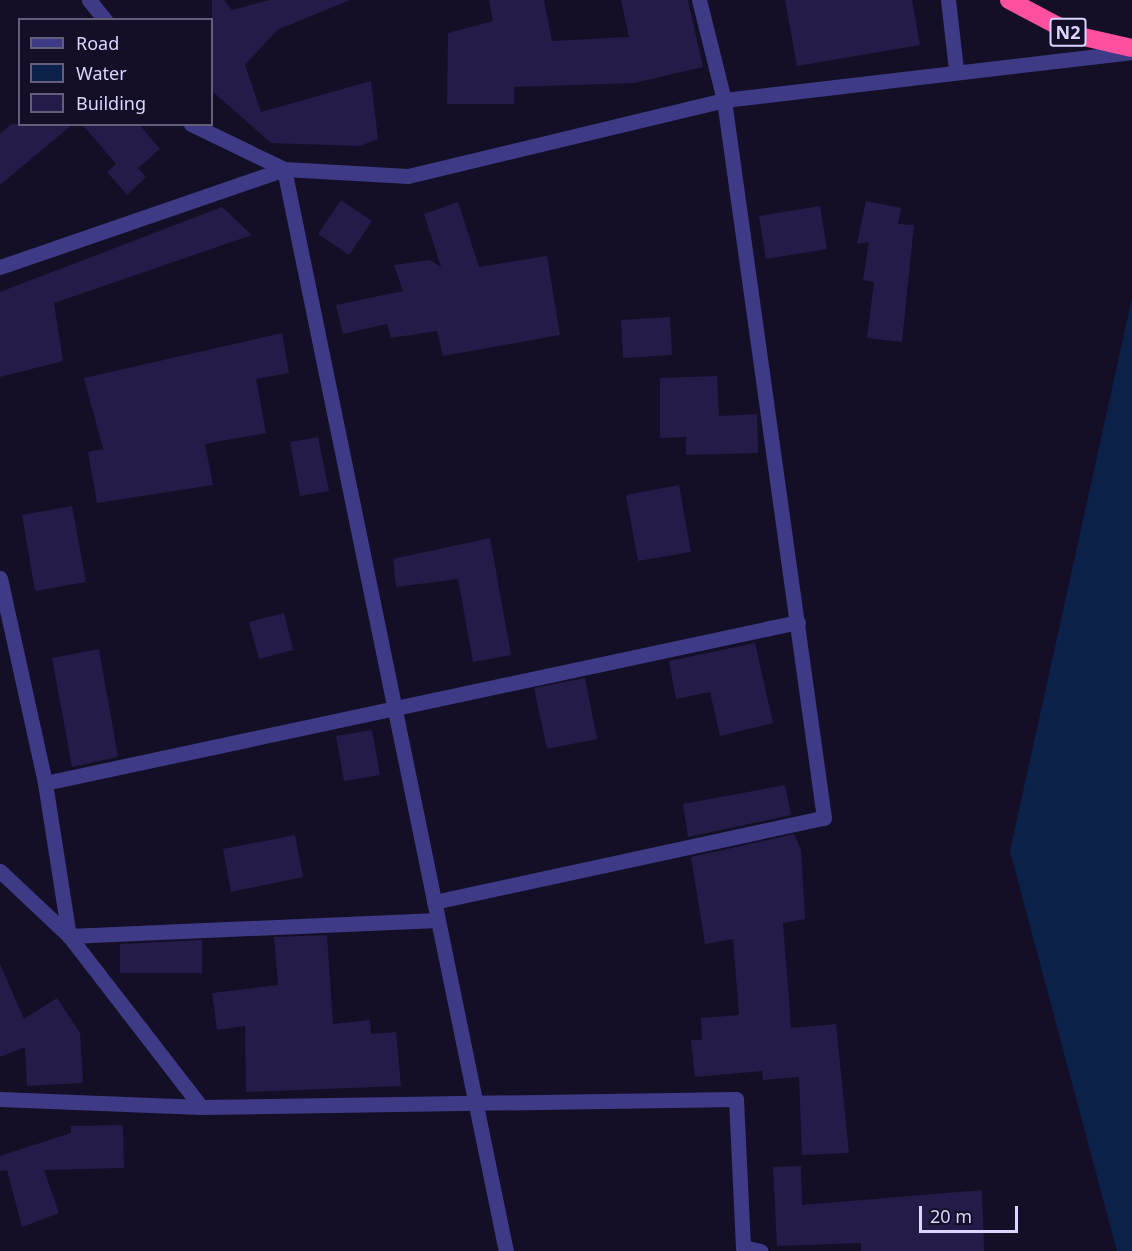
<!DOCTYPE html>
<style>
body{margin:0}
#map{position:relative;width:1132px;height:1251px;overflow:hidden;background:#140f27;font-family:"Noto Sans",sans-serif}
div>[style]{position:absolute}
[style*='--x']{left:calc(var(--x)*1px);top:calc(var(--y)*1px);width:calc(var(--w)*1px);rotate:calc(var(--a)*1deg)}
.water>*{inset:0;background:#0c2149}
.building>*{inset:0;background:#251b48}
.minor>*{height:15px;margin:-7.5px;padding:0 7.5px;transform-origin:7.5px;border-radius:7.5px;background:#3f3a86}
.highway>*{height:18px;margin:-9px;padding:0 9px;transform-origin:9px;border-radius:9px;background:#ff50a0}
span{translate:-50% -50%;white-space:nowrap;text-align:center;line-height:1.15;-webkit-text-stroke:4.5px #140f27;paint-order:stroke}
.shield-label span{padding:2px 4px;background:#140f27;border:2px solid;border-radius:4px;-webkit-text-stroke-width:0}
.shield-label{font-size:18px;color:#dbd5ff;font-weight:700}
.legend{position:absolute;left:18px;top:18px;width:195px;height:108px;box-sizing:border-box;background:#140f27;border:2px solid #645e7d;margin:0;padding:8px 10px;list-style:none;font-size:18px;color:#dbd5ff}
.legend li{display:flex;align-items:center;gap:12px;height:30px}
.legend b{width:30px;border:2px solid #645e7d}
.scale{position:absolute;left:919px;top:1206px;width:99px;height:27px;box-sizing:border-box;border:3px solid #dbd5ff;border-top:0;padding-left:8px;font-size:18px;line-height:21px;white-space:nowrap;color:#dbd5ff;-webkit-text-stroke:4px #140f27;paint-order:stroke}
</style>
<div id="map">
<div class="water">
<i style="clip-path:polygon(1132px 298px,1132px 1251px,1117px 1251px,1010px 851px)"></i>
</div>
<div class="building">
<i style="clip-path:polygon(212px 0,224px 0,232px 10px,269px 0,350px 0,277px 30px,245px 65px,261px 112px,371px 81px,378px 139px,360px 146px,271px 143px,212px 91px)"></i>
<i style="clip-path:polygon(489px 0,544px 0,552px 41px,629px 37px,621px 0,688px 0,703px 67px,634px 83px,514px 87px,514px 104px,447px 104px,448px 33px,493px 21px)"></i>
<i style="clip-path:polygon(785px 0,912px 0,920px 45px,797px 66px)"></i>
<i style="clip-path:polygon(11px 124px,73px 124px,0 185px,0 134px)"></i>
<i style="clip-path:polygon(82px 124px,139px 124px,160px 149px,138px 168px,146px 177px,127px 195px,107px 172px,116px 164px)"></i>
<i style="clip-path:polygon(341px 200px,372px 221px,349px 255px,318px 234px)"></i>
<i style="clip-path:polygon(866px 201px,901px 208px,898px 224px,914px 225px,902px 342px,867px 338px,874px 282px,863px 280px,869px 242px,857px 244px)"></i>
<i style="clip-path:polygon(458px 202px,479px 267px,547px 256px,560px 335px,443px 356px,437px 331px,391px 338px,387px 324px,343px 334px,336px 305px,403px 291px,394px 265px,430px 260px,441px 267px,424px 214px)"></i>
<i style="clip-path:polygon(820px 206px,827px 249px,766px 259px,759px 216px)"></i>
<i style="clip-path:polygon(222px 207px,252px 235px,54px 303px,63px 361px,0 377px,0 292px)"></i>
<i style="clip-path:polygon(670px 317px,672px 355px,623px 358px,621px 320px)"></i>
<i style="clip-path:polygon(282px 333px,289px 373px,256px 379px,266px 433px,205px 444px,213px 485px,97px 503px,88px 452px,103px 449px,84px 378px)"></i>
<i style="clip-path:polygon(717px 376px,719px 416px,757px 414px,758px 453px,686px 455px,686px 437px,660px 438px,660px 378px)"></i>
<i style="clip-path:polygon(318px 437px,329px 491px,300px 496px,290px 442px)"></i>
<i style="clip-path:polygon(679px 485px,691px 552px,638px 561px,626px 495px)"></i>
<i style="clip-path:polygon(72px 506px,86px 582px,35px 591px,22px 515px)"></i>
<i style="clip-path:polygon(490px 538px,511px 655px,473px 662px,458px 579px,396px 587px,393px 559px)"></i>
<i style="clip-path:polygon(284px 613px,293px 650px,259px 659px,249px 622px)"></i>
<i style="clip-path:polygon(755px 643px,773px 723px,720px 736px,710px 692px,676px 699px,669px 661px)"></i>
<i style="clip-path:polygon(99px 649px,118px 757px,72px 767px,52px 658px)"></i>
<i style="clip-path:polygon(585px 678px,597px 739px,547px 749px,534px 688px)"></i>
<i style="clip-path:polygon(372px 730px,380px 775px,344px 781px,336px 736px)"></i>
<i style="clip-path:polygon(785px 785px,791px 815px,688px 837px,683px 804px)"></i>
<i style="clip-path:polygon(794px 834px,801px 850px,805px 919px,783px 923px,791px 1028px,836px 1024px,849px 1153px,802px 1155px,799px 1077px,763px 1080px,762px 1071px,695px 1077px,691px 1040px,702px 1040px,701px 1018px,739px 1015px,733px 939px,705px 944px,691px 857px)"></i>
<i style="clip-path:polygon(295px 835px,303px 877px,231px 892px,223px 849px)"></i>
<i style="clip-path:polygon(327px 935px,333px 1024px,370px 1020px,371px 1034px,396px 1032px,401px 1086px,246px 1092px,245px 1026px,217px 1030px,212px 993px,278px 985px,274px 937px)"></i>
<i style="clip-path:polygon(202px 940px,202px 973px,120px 973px,120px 944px)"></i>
<i style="clip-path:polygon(0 964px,24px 1019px,57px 998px,80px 1033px,83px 1083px,27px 1086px,25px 1047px,0 1057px)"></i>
<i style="clip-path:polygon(123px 1125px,124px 1168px,44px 1170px,59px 1213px,22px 1227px,7px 1170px,0 1171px,0 1156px,71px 1133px,71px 1126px)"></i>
<i style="clip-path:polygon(801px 1166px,802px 1205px,982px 1190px,984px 1251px,861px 1251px,861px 1243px,777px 1246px,773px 1167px)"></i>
</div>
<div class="minor">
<i style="--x:89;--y:0;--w:26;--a:51"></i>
<i style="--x:948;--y:0;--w:69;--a:83.4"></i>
<i style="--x:191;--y:124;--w:103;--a:25.8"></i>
<i style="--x:284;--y:169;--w:124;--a:3.2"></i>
<i style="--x:408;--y:176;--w:325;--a:-13.5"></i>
<i style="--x:724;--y:100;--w:411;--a:-6.7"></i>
<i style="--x:0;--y:267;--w:300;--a:-19"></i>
<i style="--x:284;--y:169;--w:1105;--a:78.41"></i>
<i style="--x:0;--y:578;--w:210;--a:77.6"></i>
<i style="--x:45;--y:783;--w:155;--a:81.1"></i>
<i style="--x:69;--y:936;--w:369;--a:-2.5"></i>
<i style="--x:45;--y:783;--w:770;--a:-12.07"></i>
<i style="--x:0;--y:871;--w:95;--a:43.3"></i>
<i style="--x:69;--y:936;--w:216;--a:52.3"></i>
<i style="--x:434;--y:902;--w:399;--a:-12.2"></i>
<i style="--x:824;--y:818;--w:725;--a:-97.93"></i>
<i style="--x:724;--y:100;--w:103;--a:-104"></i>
<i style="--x:0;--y:1099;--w:201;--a:2.3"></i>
<i style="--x:201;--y:1107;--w:535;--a:-0.86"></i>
<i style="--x:736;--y:1099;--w:148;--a:87.3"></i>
<i style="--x:743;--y:1247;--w:18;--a:13"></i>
</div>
<div class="highway">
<i style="--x:1009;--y:0;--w:75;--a:27.9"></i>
<i style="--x:1075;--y:35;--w:58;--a:12.8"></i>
</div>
<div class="shield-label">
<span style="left:1068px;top:32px">N2</span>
</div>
<ul class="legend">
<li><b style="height:8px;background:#3f3a86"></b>Road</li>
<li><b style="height:16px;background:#0c2149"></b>Water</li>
<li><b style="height:16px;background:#251b48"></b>Building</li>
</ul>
<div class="scale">20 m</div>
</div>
